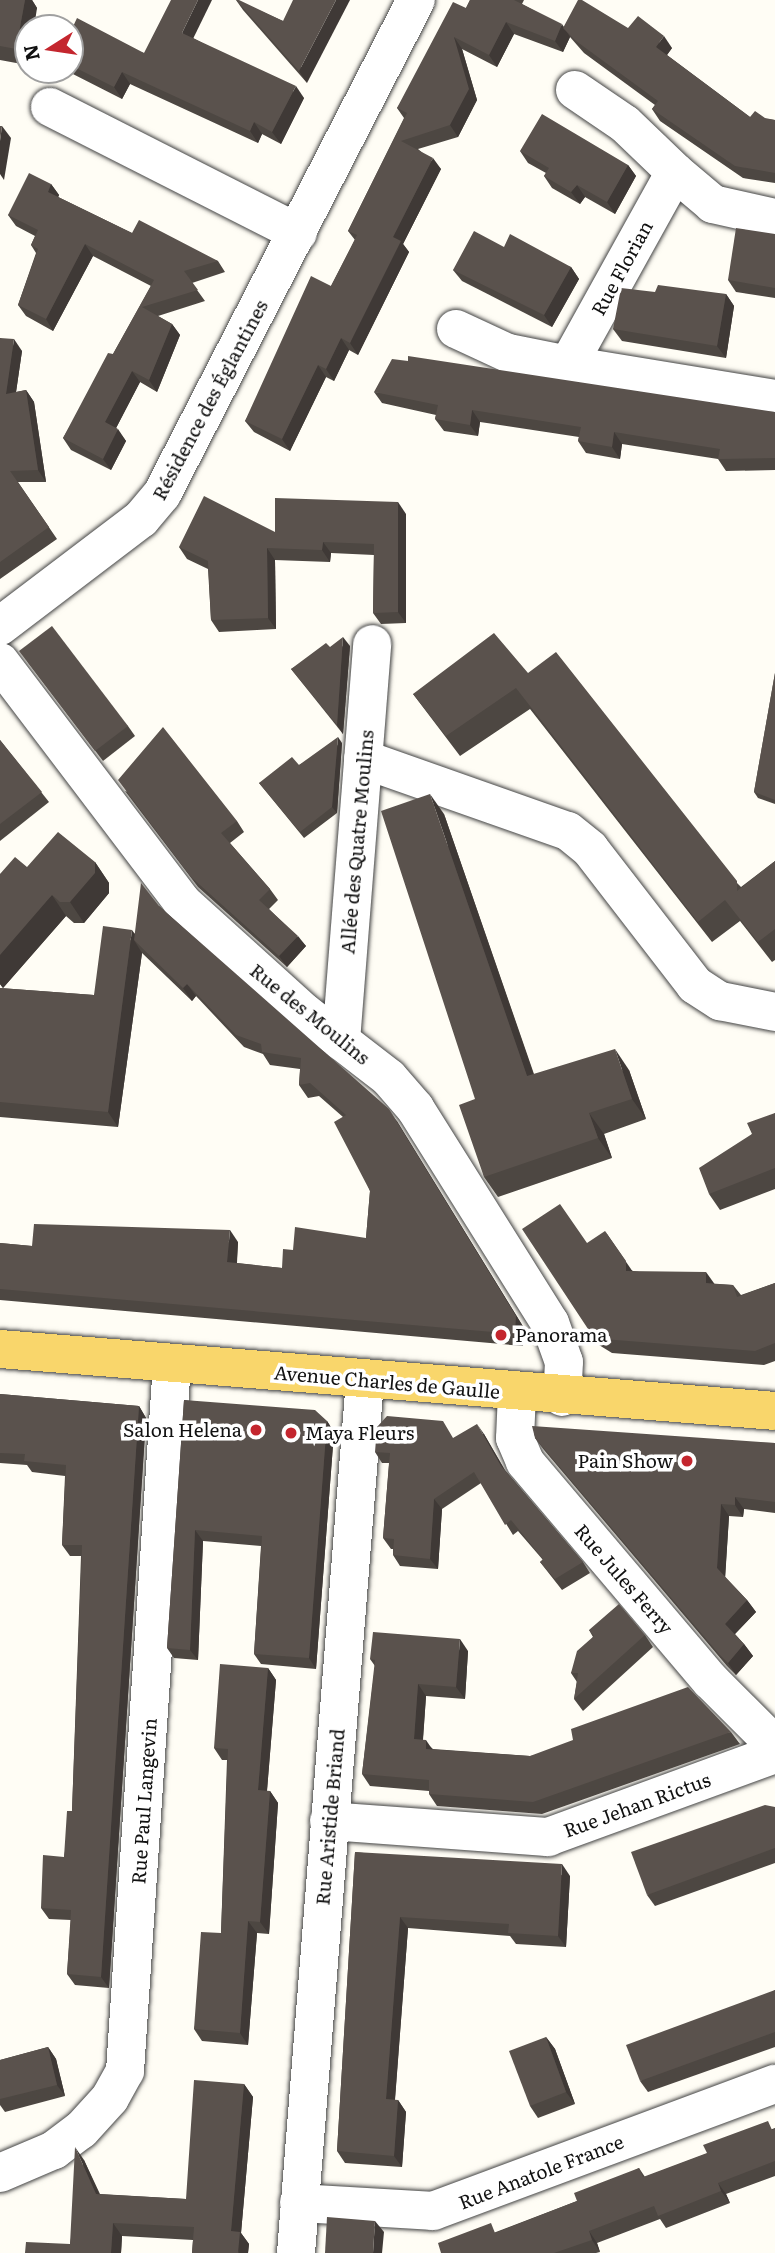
<!DOCTYPE html>
<meta charset="utf-8">
<style>
body{margin:0}
#map{position:relative;width:775px;height:2253px;overflow:hidden;background:#fffdf5;font-family:Literata,serif}
div>[style]{position:absolute}
[style*='--x']{left:calc(var(--x)*1px);top:calc(var(--y)*1px);width:calc(var(--w)*1px);rotate:calc(var(--a)*1deg)}
.roads{filter:drop-shadow(0 0 2px #444) drop-shadow(0 0 2px #444)}
.minor>*{height:38px;margin:-19px;padding:0 19px;transform-origin:19px;border-radius:19px;background:#fff}
.major>*{height:38px;margin:-19px;padding:0 19px;transform-origin:19px;border-radius:19px;background:#f9d66b}
.wall>*{inset:0;background:#4d4742}
.shaded-wall>*{inset:0;background:#3f3936}
.building>*{inset:0;background:#5a524d}
.dots>*{width:19px;height:19px;translate:-50% -50%;box-sizing:border-box;border:4px solid #fff;border-radius:50%}
span{translate:-50% -50%;white-space:nowrap;text-align:center;line-height:1.15;-webkit-text-stroke:7px #fff;paint-order:stroke}
.street-label{font-size:19px;color:#111}
.poi-label{font-size:19px;color:#111}
.left{translate:0 -50%;text-align:left}
.right{translate:-100% -50%;text-align:right}
.north{position:absolute;left:14px;top:14px;width:70px;height:70px;box-sizing:border-box;background:#fff;border:2px solid #a0a0a0;border-radius:50%;rotate:258deg;font-size:19px;font-weight:700;line-height:28px;text-align:center;color:#111}
.north::after{content:'';display:block;margin:auto;width:24px;height:32px;background:#c4262e;clip-path:polygon(50% 0,100% 100%,50% 72%,0 100%)}
</style>
<div id="map">
<div class="roads">
<div class="minor">
<i style="--x:575;--y:90;--w:60;--a:34.2"></i>
<i style="--x:625;--y:124;--w:69;--a:43.8"></i>
<i style="--x:50;--y:107;--w:278;--a:26.9"></i>
<i style="--x:775;--y:218;--w:64;--a:-167.3"></i>
<i style="--x:713;--y:204;--w:50;--a:-139.9"></i>
<i style="--x:675;--y:172;--w:221;--a:119"></i>
<i style="--x:568;--y:365;--w:210;--a:9.3"></i>
<i style="--x:456;--y:329;--w:57;--a:24.8"></i>
<i style="--x:508;--y:353;--w:61;--a:11.3"></i>
<i style="--x:0;--y:626;--w:177;--a:-37.2"></i>
<i style="--x:141;--y:519;--w:33;--a:-50"></i>
<i style="--x:162;--y:494;--w:555;--a:-62.79"></i>
<i style="--x:0;--y:662;--w:301;--a:52.8"></i>
<i style="--x:182;--y:902;--w:166;--a:42.1"></i>
<i style="--x:305;--y:1013;--w:106;--a:37.7"></i>
<i style="--x:389;--y:1078;--w:40;--a:49"></i>
<i style="--x:415;--y:1108;--w:254;--a:57.9"></i>
<i style="--x:550;--y:1323;--w:41;--a:70.3"></i>
<i style="--x:564;--y:1362;--w:35;--a:93"></i>
<i style="--x:363;--y:759;--w:217;--a:19.4"></i>
<i style="--x:568;--y:831;--w:28;--a:39"></i>
<i style="--x:590;--y:849;--w:172;--a:52.3"></i>
<i style="--x:695;--y:985;--w:30;--a:33"></i>
<i style="--x:720;--y:1001;--w:56;--a:11.3"></i>
<i style="--x:341;--y:1041;--w:398;--a:-85.5"></i>
<i style="--x:517;--y:1393;--w:45;--a:92.5"></i>
<i style="--x:515;--y:1438;--w:26;--a:67"></i>
<i style="--x:525;--y:1462;--w:287;--a:49.7"></i>
<i style="--x:711;--y:1681;--w:91;--a:45"></i>
<i style="--x:329;--y:1821;--w:220;--a:4.2"></i>
<i style="--x:548;--y:1837;--w:242;--a:-20.1"></i>
<i style="--x:0;--y:2173;--w:59;--a:-23.1"></i>
<i style="--x:54;--y:2150;--w:34;--a:-37"></i>
<i style="--x:81;--y:2130;--w:43;--a:-47.8"></i>
<i style="--x:110;--y:2098;--w:31;--a:-61"></i>
<i style="--x:125;--y:2071;--w:709;--a:-86.2"></i>
<i style="--x:299;--y:2203;--w:134;--a:3.4"></i>
<i style="--x:433;--y:2211;--w:365;--a:-20.4"></i>
<i style="--x:296;--y:2253;--w:875;--a:-85.48"></i>
</div>
<div class="major">
<i style="--x:0;--y:1349;--w:777;--a:4.57"></i>
</div>
</div>
<div class="wall">
<i style="clip-path:polygon(0 0,32px 0,37px 8px,28px 28px,27px 65px,0 60px)"></i>
<i style="clip-path:polygon(236px 0,283px 21px,307px 83px,243px 10px)"></i>
<i style="clip-path:polygon(470px 0,524px 0,522px 4px,564px 27px,628px 28px,672px 48px,667px 55px,750px 117px,775px 120px,775px 183px,743px 178px,660px 121px,652px 109px,655px 105px,584px 53px,570px 37px,563px 52px,514px 34px,497px 67px,462px 49px,477px 100px,458px 137px,418px 149px,441px 169px,403px 244px,409px 252px,358px 355px,349px 350px,334px 381px,326px 377px,290px 451px,254px 432px,245px 421px,331px 286px,355px 240px,348px 231px,404px 118px,397px 108px,466px 8px)"></i>
<i style="clip-path:polygon(70px 33px,144px 53px,193px 38px,304px 98px,281px 144px,262px 134px,258px 143px,130px 84px,122px 99px,65px 70px,70px 70px)"></i>
<i style="clip-path:polygon(520px 151px,628px 165px,636px 176px,615px 214px,585px 197px,580px 204px,552px 188px,544px 176px,546px 173px,528px 163px)"></i>
<i style="clip-path:polygon(51px 184px,59px 195px,58px 197px,132px 233px,218px 261px,225px 272px,192px 283px,205px 301px,158px 316px,172px 324px,180px 335px,157px 392px,140px 382px,116px 428px,126px 441px,111px 470px,71px 450px,63px 438px,113px 354px,151px 286px,93px 256px,53px 331px,26px 316px,18px 305px,36px 253px,31px 245px,35px 236px,16px 226px,8px 215px)"></i>
<i style="clip-path:polygon(775px 234px,775px 298px,736px 292px,728px 280px)"></i>
<i style="clip-path:polygon(504px 247px,571px 267px,579px 279px,552px 327px,462px 281px,453px 270px)"></i>
<i style="clip-path:polygon(655px 292px,726px 294px,734px 306px,726px 358px,622px 341px,613px 329px)"></i>
<i style="clip-path:polygon(0 338px,22px 351px,16px 392px,26px 390px,34px 402px,46px 482px,18px 482px,57px 539px,0 579px)"></i>
<i style="clip-path:polygon(374px 392px,775px 412px,775px 470px,726px 471px,718px 459px,622px 444px,620px 459px,586px 453px,578px 441px,579px 437px,480px 422px,478px 436px,444px 431px,435px 419px,436px 415px,382px 403px)"></i>
<i style="clip-path:polygon(406px 514px,406px 623px,381px 624px,373px 613px,374px 555px,331px 553px,330px 562px,275px 560px,276px 629px,219px 632px,211px 620px,208px 569px,187px 559px,179px 547px,275px 532px)"></i>
<i style="clip-path:polygon(350px 646px,343px 734px,291px 669px,330px 647px)"></i>
<i style="clip-path:polygon(27px 661px,128px 726px,135px 736px,103px 761px)"></i>
<i style="clip-path:polygon(528px 673px,741px 887px,775px 861px,775px 960px,772px 962px,740px 921px,712px 942px,530px 709px,460px 756px,413px 694px)"></i>
<i style="clip-path:polygon(775px 673px,775px 804px,758px 798px,754px 792px)"></i>
<i style="clip-path:polygon(0 740px,49px 802px,0 841px)"></i>
<i style="clip-path:polygon(342px 743px,337px 813px,304px 838px,259px 783px,299px 765px)"></i>
<i style="clip-path:polygon(125px 791px,237px 821px,244px 832px,230px 843px,270px 889px,278px 900px,269px 909px,306px 946px,287px 967px,198px 887px)"></i>
<i style="clip-path:polygon(444px 814px,534px 1074px,629px 1070px,646px 1119px,604px 1134px,612px 1158px,498px 1197px,484px 1177px)"></i>
<i style="clip-path:polygon(95px 862px,109px 883px,109px 893px,84px 923px,74px 923px,66px 916px,3px 988px,0 984px,0 874px,27px 867px)"></i>
<i style="clip-path:polygon(159px 906px,397px 1121px,524px 1328px,523px 1346px,0 1300px,0 1243px,32px 1246px,238px 1242px,237px 1263px,282px 1268px,293px 1250px,366px 1238px,370px 1191px,343px 1117px,319px 1096px,308px 1098px,299px 1085px,300px 1069px,270px 1065px,263px 1054px,244px 1047px,196px 996px,192px 1001px,142px 953px,118px 1127px,0 1117px,0 988px,94px 995px,135px 933px)"></i>
<i style="clip-path:polygon(775px 1113px,775px 1189px,720px 1210px,709px 1194px,752px 1134px)"></i>
<i style="clip-path:polygon(587px 1243px,633px 1271px,714px 1284px,733px 1285px,741px 1295px,775px 1283px,775px 1361px,764px 1365px,612px 1353px,599px 1345px,590px 1332px)"></i>
<i style="clip-path:polygon(0 1394px,139px 1406px,146px 1418px,109px 1988px,75px 1985px,67px 1974px,71px 1920px,49px 1919px,41px 1908px,64px 1857px,72px 1811px,81px 1556px,70px 1556px,62px 1545px,65px 1476px,32px 1472px,27px 1465px,0 1463px)"></i>
<i style="clip-path:polygon(184px 1400px,327px 1421px,334px 1432px,316px 1669px,261px 1664px,254px 1654px,261px 1546px,203px 1541px,198px 1660px,174px 1658px,167px 1648px)"></i>
<i style="clip-path:polygon(484px 1434px,505px 1470px,583px 1562px,590px 1573px,562px 1590px,540px 1562px,543px 1560px,518px 1531px,513px 1535px,481px 1483px,442px 1509px,438px 1569px,400px 1566px,393px 1555px,393px 1549px,391px 1549px,383px 1538px,389px 1463px,382px 1463px,375px 1452px,454px 1438px)"></i>
<i style="clip-path:polygon(535px 1438px,775px 1443px,775px 1513px,744px 1509px,743px 1517px,729px 1516px,725px 1577px,747px 1600px,756px 1612px,735px 1634px,744px 1644px,753px 1656px,736px 1675px,727px 1666px,544px 1450px)"></i>
<i style="clip-path:polygon(589px 1630px,645px 1635px,653px 1647px,583px 1711px,574px 1699px,577px 1682px,571px 1673px,593px 1637px)"></i>
<i style="clip-path:polygon(468px 1651px,465px 1699px,426px 1696px,423px 1740px,433px 1749px,530px 1756px,731px 1732px,740px 1744px,542px 1814px,437px 1806px,429px 1794px,429px 1791px,370px 1786px,362px 1774px,375px 1666px,370px 1659px)"></i>
<i style="clip-path:polygon(268px 1668px,276px 1680px,267px 1791px,270px 1791px,278px 1803px,269px 1934px,257px 1933px,248px 2045px,202px 2041px,194px 2029px,221px 1933px,227px 1760px,222px 1760px,214px 1748px)"></i>
<i style="clip-path:polygon(775px 1807px,775px 1863px,655px 1906px,647px 1895px)"></i>
<i style="clip-path:polygon(355px 1852px,570px 1876px,566px 1947px,516px 1944px,510px 1936px,408px 1928px,395px 2100px,398px 2100px,406px 2112px,402px 2167px,345px 2163px,337px 2151px)"></i>
<i style="clip-path:polygon(775px 1990px,775px 2047px,648px 2092px,640px 2081px)"></i>
<i style="clip-path:polygon(546px 2037px,555px 2049px,575px 2104px,538px 2118px,530px 2106px)"></i>
<i style="clip-path:polygon(48px 2047px,56px 2059px,65px 2096px,5px 2112px,0 2105px,0 2060px)"></i>
<i style="clip-path:polygon(244px 2084px,253px 2097px,241px 2233px,249px 2244px,248px 2253px,192px 2253px,193px 2240px,122px 2236px,121px 2253px,25px 2253px,70px 2244px,84px 2160px,100px 2194px,186px 2199px)"></i>
<i style="clip-path:polygon(775px 2128px,775px 2176px,726px 2194px,730px 2203px,666px 2228px,660px 2219px,597px 2243px,600px 2252px,596px 2253px,441px 2253px,577px 2201px,639px 2168px,645px 2177px)"></i>
</div>
<div class="shaded-wall">
<i style="clip-path:polygon(25px 0,32px 0,37px 8px,34px 28px,28px 28px,27px 65px,16px 49px)"></i>
<i style="clip-path:polygon(198px 0,212px 0,190px 45px,182px 33px)"></i>
<i style="clip-path:polygon(336px 0,350px 0,307px 83px,299px 71px)"></i>
<i style="clip-path:polygon(506px 22px,514px 34px,497px 67px,489px 55px)"></i>
<i style="clip-path:polygon(562px 24px,570px 37px,563px 52px,555px 41px)"></i>
<i style="clip-path:polygon(664px 36px,672px 48px,664px 59px,656px 47px)"></i>
<i style="clip-path:polygon(454px 37px,462px 49px,477px 100px,458px 137px,450px 125px)"></i>
<i style="clip-path:polygon(122px 72px,130px 84px,122px 99px,114px 87px)"></i>
<i style="clip-path:polygon(296px 86px,304px 98px,281px 144px,272px 132px)"></i>
<i style="clip-path:polygon(254px 122px,262px 134px,258px 143px,250px 131px)"></i>
<i style="clip-path:polygon(2px 126px,11px 138px,4px 180px,0 174px,0 141px)"></i>
<i style="clip-path:polygon(433px 158px,441px 169px,403px 244px,409px 252px,358px 355px,350px 343px,393px 237px)"></i>
<i style="clip-path:polygon(628px 165px,636px 176px,615px 214px,607px 202px)"></i>
<i style="clip-path:polygon(51px 184px,59px 195px,56px 203px,48px 192px)"></i>
<i style="clip-path:polygon(577px 185px,585px 197px,580px 204px,571px 192px)"></i>
<i style="clip-path:polygon(85px 244px,93px 256px,53px 331px,46px 319px)"></i>
<i style="clip-path:polygon(571px 267px,579px 279px,552px 327px,544px 315px)"></i>
<i style="clip-path:polygon(726px 294px,734px 306px,726px 358px,717px 346px)"></i>
<i style="clip-path:polygon(172px 324px,180px 335px,157px 392px,149px 380px)"></i>
<i style="clip-path:polygon(341px 338px,349px 350px,334px 381px,326px 369px)"></i>
<i style="clip-path:polygon(14px 339px,22px 351px,14px 406px,6px 394px)"></i>
<i style="clip-path:polygon(318px 365px,326px 377px,290px 451px,282px 439px)"></i>
<i style="clip-path:polygon(132px 371px,140px 382px,113px 434px,105px 422px)"></i>
<i style="clip-path:polygon(26px 390px,34px 402px,46px 482px,38px 470px)"></i>
<i style="clip-path:polygon(472px 410px,480px 422px,478px 436px,470px 425px)"></i>
<i style="clip-path:polygon(118px 429px,126px 441px,111px 470px,103px 459px)"></i>
<i style="clip-path:polygon(614px 432px,622px 444px,620px 459px,612px 447px)"></i>
<i style="clip-path:polygon(398px 502px,406px 514px,406px 623px,398px 612px)"></i>
<i style="clip-path:polygon(323px 542px,331px 553px,330px 562px,322px 550px)"></i>
<i style="clip-path:polygon(267px 548px,275px 560px,276px 629px,268px 618px)"></i>
<i style="clip-path:polygon(343px 637px,350px 646px,343px 734px,337px 725px)"></i>
<i style="clip-path:polygon(338px 737px,342px 743px,337px 813px,332px 807px)"></i>
<i style="clip-path:polygon(430px 794px,444px 814px,541px 1096px,527px 1076px)"></i>
<i style="clip-path:polygon(95px 862px,109px 883px,109px 893px,84px 923px,70px 902px)"></i>
<i style="clip-path:polygon(52px 895px,66px 916px,3px 988px,0 984px,0 948px)"></i>
<i style="clip-path:polygon(132px 930px,143px 945px,134px 940px,142px 953px,118px 1127px,108px 1112px)"></i>
<i style="clip-path:polygon(298px 936px,306px 946px,287px 967px,279px 956px)"></i>
<i style="clip-path:polygon(187px 984px,196px 996px,192px 1001px,183px 988px)"></i>
<i style="clip-path:polygon(615px 1049px,629px 1070px,646px 1119px,632px 1099px)"></i>
<i style="clip-path:polygon(389px 1109px,524px 1328px,523px 1346px,515px 1334px)"></i>
<i style="clip-path:polygon(589px 1113px,604px 1134px,612px 1158px,598px 1138px)"></i>
<i style="clip-path:polygon(230px 1230px,238px 1242px,236px 1275px,227px 1262px)"></i>
<i style="clip-path:polygon(605px 1231px,635px 1275px,626px 1271px)"></i>
<i style="clip-path:polygon(706px 1272px,716px 1286px,706px 1283px)"></i>
<i style="clip-path:polygon(139px 1406px,146px 1418px,109px 1988px,101px 1977px)"></i>
<i style="clip-path:polygon(327px 1421px,334px 1432px,316px 1669px,309px 1658px)"></i>
<i style="clip-path:polygon(477px 1424px,484px 1434px,508px 1476px,501px 1466px)"></i>
<i style="clip-path:polygon(735px 1497px,744px 1509px,743px 1517px,735px 1505px)"></i>
<i style="clip-path:polygon(434px 1499px,442px 1509px,438px 1569px,430px 1559px)"></i>
<i style="clip-path:polygon(721px 1504px,729px 1516px,725px 1580px,717px 1568px)"></i>
<i style="clip-path:polygon(195px 1530px,203px 1541px,198px 1660px,190px 1650px)"></i>
<i style="clip-path:polygon(747px 1600px,756px 1612px,733px 1636px,725px 1624px)"></i>
<i style="clip-path:polygon(460px 1639px,468px 1651px,465px 1699px,456px 1687px)"></i>
<i style="clip-path:polygon(744px 1644px,753px 1656px,736px 1675px,728px 1663px)"></i>
<i style="clip-path:polygon(268px 1668px,276px 1680px,266px 1802px,258px 1790px)"></i>
<i style="clip-path:polygon(418px 1684px,426px 1696px,422px 1751px,414px 1739px)"></i>
<i style="clip-path:polygon(426px 1740px,434px 1752px,426px 1749px)"></i>
<i style="clip-path:polygon(270px 1791px,278px 1803px,269px 1934px,260px 1922px)"></i>
<i style="clip-path:polygon(562px 1864px,570px 1876px,566px 1947px,558px 1936px)"></i>
<i style="clip-path:polygon(400px 1917px,408px 1928px,394px 2111px,386px 2099px)"></i>
<i style="clip-path:polygon(248px 1921px,257px 1933px,248px 2045px,240px 2033px)"></i>
<i style="clip-path:polygon(546px 2037px,555px 2049px,575px 2104px,566px 2092px)"></i>
<i style="clip-path:polygon(48px 2047px,56px 2059px,65px 2096px,57px 2085px)"></i>
<i style="clip-path:polygon(244px 2084px,253px 2097px,241px 2233px,249px 2244px,248px 2253px,239px 2253px,231px 2231px)"></i>
<i style="clip-path:polygon(398px 2100px,406px 2112px,402px 2167px,394px 2156px)"></i>
<i style="clip-path:polygon(75px 2147px,84px 2160px,105px 2207px,96px 2194px)"></i>
<i style="clip-path:polygon(718px 2183px,726px 2194px,730px 2203px,721px 2191px)"></i>
<i style="clip-path:polygon(375px 2221px,384px 2232px,382px 2253px,373px 2253px)"></i>
<i style="clip-path:polygon(113px 2223px,122px 2236px,121px 2253px,111px 2253px)"></i>
<i style="clip-path:polygon(589px 2231px,597px 2243px,600px 2252px,592px 2240px)"></i>
</div>
<div class="building">
<i style="clip-path:polygon(0 0,25px 0,16px 49px,0 46px)"></i>
<i style="clip-path:polygon(171px 0,198px 0,182px 33px,296px 86px,272px 132px,254px 122px,250px 131px,122px 72px,114px 87px,70px 65px,70px 33px,77px 18px,144px 53px)"></i>
<i style="clip-path:polygon(236px 0,239px 0,283px 21px,293px 0,336px 0,299px 71px)"></i>
<i style="clip-path:polygon(470px 0,514px 0,562px 24px,555px 41px,506px 22px,489px 55px,454px 37px,469px 89px,450px 125px,401px 141px,433px 158px,393px 237px,401px 241px,350px 343px,341px 338px,326px 369px,318px 365px,282px 439px,245px 421px,311px 276px,331px 286px,357px 235px,348px 231px,407px 113px,397px 108px,453px 2px,466px 8px)"></i>
<i style="clip-path:polygon(578px 0,582px 0,628px 28px,638px 16px,664px 36px,656px 47px,750px 117px,755px 111px,765px 118px,775px 120px,775px 173px,735px 166px,652px 109px,658px 101px,576px 41px,563px 28px)"></i>
<i style="clip-path:polygon(542px 114px,628px 165px,607px 202px,577px 185px,571px 192px,544px 176px,549px 168px,520px 151px)"></i>
<i style="clip-path:polygon(0 126px,2px 126px,0 141px)"></i>
<i style="clip-path:polygon(29px 173px,51px 184px,48px 192px,132px 233px,139px 220px,218px 261px,184px 271px,198px 290px,142px 307px,172px 324px,149px 380px,132px 371px,105px 422px,118px 429px,103px 459px,63px 438px,108px 353px,113px 354px,154px 280px,85px 244px,46px 319px,18px 305px,38px 249px,31px 245px,38px 230px,8px 215px)"></i>
<i style="clip-path:polygon(736px 228px,775px 234px,775px 288px,728px 280px)"></i>
<i style="clip-path:polygon(474px 231px,504px 247px,510px 234px,571px 267px,544px 315px,453px 270px)"></i>
<i style="clip-path:polygon(658px 285px,726px 294px,717px 346px,613px 329px,621px 288px,655px 292px)"></i>
<i style="clip-path:polygon(0 338px,14px 339px,6px 394px,26px 390px,38px 470px,10px 471px,49px 527px,0 562px)"></i>
<i style="clip-path:polygon(408px 356px,775px 412px,775px 458px,718px 459px,720px 449px,614px 432px,612px 447px,578px 441px,581px 427px,472px 410px,470px 425px,435px 419px,438px 405px,374px 392px,392px 359px,408px 361px)"></i>
<i style="clip-path:polygon(204px 496px,275px 532px,275px 498px,398px 502px,398px 612px,373px 613px,374px 544px,323px 542px,322px 550px,267px 548px,268px 618px,211px 620px,208px 561px,179px 547px)"></i>
<i style="clip-path:polygon(52px 626px,128px 726px,95px 751px,19px 651px)"></i>
<i style="clip-path:polygon(494px 633px,528px 673px,556px 652px,737px 881px,737px 891px,775px 861px,775px 929px,758px 942px,725px 900px,698px 922px,516px 688px,446px 736px,413px 694px)"></i>
<i style="clip-path:polygon(343px 637px,337px 725px,291px 669px,326px 643px,330px 647px)"></i>
<i style="clip-path:polygon(775px 673px,775px 800px,754px 792px)"></i>
<i style="clip-path:polygon(163px 727px,237px 821px,221px 833px,270px 889px,259px 900px,298px 936px,279px 956px,191px 877px,118px 780px)"></i>
<i style="clip-path:polygon(338px 737px,332px 807px,300px 832px,259px 783px,292px 757px,299px 765px)"></i>
<i style="clip-path:polygon(0 740px,42px 792px,0 824px)"></i>
<i style="clip-path:polygon(430px 794px,527px 1076px,615px 1049px,632px 1099px,589px 1113px,598px 1138px,484px 1177px,459px 1105px,475px 1099px,381px 811px)"></i>
<i style="clip-path:polygon(58px 832px,95px 862px,95px 873px,70px 902px,60px 902px,52px 895px,0 955px,0 874px,15px 857px,27px 867px)"></i>
<i style="clip-path:polygon(141px 883px,159px 906px,389px 1109px,516px 1316px,515px 1334px,0 1289px,0 1243px,32px 1246px,34px 1224px,230px 1230px,227px 1262px,282px 1268px,283px 1249px,293px 1250px,295px 1227px,366px 1238px,370px 1191px,334px 1122px,346px 1115px,310px 1083px,299px 1085px,301px 1058px,262px 1052px,261px 1044px,236px 1035px,187px 984px,183px 988px,134px 940px)"></i>
<i style="clip-path:polygon(103px 926px,132px 930px,108px 1112px,0 1102px,0 988px,94px 995px)"></i>
<i style="clip-path:polygon(775px 1113px,775px 1168px,709px 1194px,699px 1168px,752px 1134px,747px 1123px)"></i>
<i style="clip-path:polygon(560px 1204px,587px 1243px,605px 1231px,626px 1261px,626px 1271px,706px 1272px,706px 1283px,733px 1285px,737px 1297px,775px 1283px,775px 1343px,755px 1351px,603px 1339px,590px 1332px,522px 1229px)"></i>
<i style="clip-path:polygon(0 1394px,139px 1406px,101px 1977px,67px 1974px,71px 1910px,41px 1908px,43px 1855px,64px 1857px,67px 1811px,72px 1811px,82px 1545px,62px 1545px,66px 1465px,24px 1461px,25px 1454px,0 1453px)"></i>
<i style="clip-path:polygon(184px 1400px,315px 1410px,327px 1421px,309px 1658px,254px 1654px,262px 1536px,195px 1530px,190px 1650px,167px 1648px)"></i>
<i style="clip-path:polygon(387px 1416px,443px 1421px,453px 1438px,477px 1424px,501px 1466px,583px 1562px,555px 1579px,540px 1562px,543px 1559px,511px 1520px,505px 1525px,474px 1472px,434px 1499px,430px 1559px,393px 1555px,394px 1539px,383px 1538px,390px 1453px,375px 1452px,377px 1427px)"></i>
<i style="clip-path:polygon(532px 1426px,775px 1443px,775px 1502px,735px 1497px,735px 1505px,721px 1504px,717px 1568px,747px 1600px,725px 1624px,744px 1644px,728px 1663px,719px 1654px,535px 1438px)"></i>
<i style="clip-path:polygon(619px 1604px,645px 1635px,574px 1699px,578px 1673px,571px 1673px,577px 1651px,594px 1636px,589px 1630px)"></i>
<i style="clip-path:polygon(373px 1632px,460px 1639px,456px 1687px,418px 1684px,414px 1739px,426px 1740px,426px 1749px,530px 1756px,573px 1740px,571px 1729px,688px 1687px,731px 1732px,533px 1802px,429px 1794px,429px 1780px,362px 1774px,375px 1660px,370px 1659px)"></i>
<i style="clip-path:polygon(220px 1664px,268px 1668px,258px 1790px,270px 1791px,260px 1922px,248px 1921px,240px 2033px,194px 2029px,201px 1932px,221px 1933px,228px 1749px,214px 1748px)"></i>
<i style="clip-path:polygon(765px 1805px,775px 1807px,775px 1848px,647px 1895px,631px 1852px)"></i>
<i style="clip-path:polygon(355px 1852px,562px 1864px,558px 1936px,508px 1933px,509px 1924px,400px 1917px,386px 2099px,398px 2100px,394px 2156px,337px 2151px)"></i>
<i style="clip-path:polygon(775px 1990px,775px 2032px,640px 2081px,626px 2045px)"></i>
<i style="clip-path:polygon(546px 2037px,566px 2092px,530px 2106px,509px 2051px)"></i>
<i style="clip-path:polygon(48px 2047px,57px 2085px,0 2099px,0 2060px)"></i>
<i style="clip-path:polygon(194px 2080px,244px 2084px,231px 2231px,240px 2232px,238px 2253px,192px 2253px,194px 2227px,113px 2223px,111px 2253px,25px 2253px,26px 2242px,70px 2244px,75px 2147px,96px 2194px,186px 2199px)"></i>
<i style="clip-path:polygon(768px 2121px,772px 2130px,775px 2128px,775px 2161px,718px 2183px,721px 2191px,658px 2216px,654px 2206px,589px 2231px,592px 2240px,554px 2253px,441px 2253px,438px 2243px,491px 2223px,495px 2233px,577px 2201px,574px 2193px,639px 2168px,643px 2177px,707px 2153px,703px 2145px)"></i>
<i style="clip-path:polygon(327px 2217px,375px 2221px,373px 2253px,325px 2253px)"></i>
</div>
<div class="dots">
<i style="left:501px;top:1335px;background:#c4262e"></i>
<i style="left:256px;top:1430px;background:#c4262e"></i>
<i style="left:291px;top:1433px;background:#c4262e"></i>
<i style="left:687px;top:1461px;background:#c4262e"></i>
</div>
<div class="street-label">
<span style="left:622px;top:268px;rotate:-61deg">Rue Florian</span>
<span style="left:210px;top:400px;rotate:-62deg">Résidence des Églantines</span>
<span style="left:357px;top:842px;rotate:-85deg">Allée des Quatre Moulins</span>
<span style="left:310px;top:1014px;rotate:39deg">Rue des Moulins</span>
<span style="left:387px;top:1382px;rotate:5deg">Avenue Charles de Gaulle</span>
<span style="left:624px;top:1579px;rotate:49deg">Rue Jules Ferry</span>
<span style="left:144px;top:1801px;rotate:-86deg">Rue Paul Langevin</span>
<span style="left:637px;top:1805px;rotate:-20deg">Rue Jehan Rictus</span>
<span style="left:330px;top:1817px;rotate:-85deg">Rue Aristide Briand</span>
<span style="left:541px;top:2172px;rotate:-21deg">Rue Anatole France</span>
</div>
<div class="poi-label">
<span class="left" style="left:515px;top:1335px">Panorama</span>
<span class="right" style="left:242px;top:1430px">Salon Helena</span>
<span class="left" style="left:305px;top:1433px">Maya Fleurs</span>
<span class="right" style="left:673px;top:1461px">Pain Show</span>
</div>
<div class="north">N</div>
</div>
